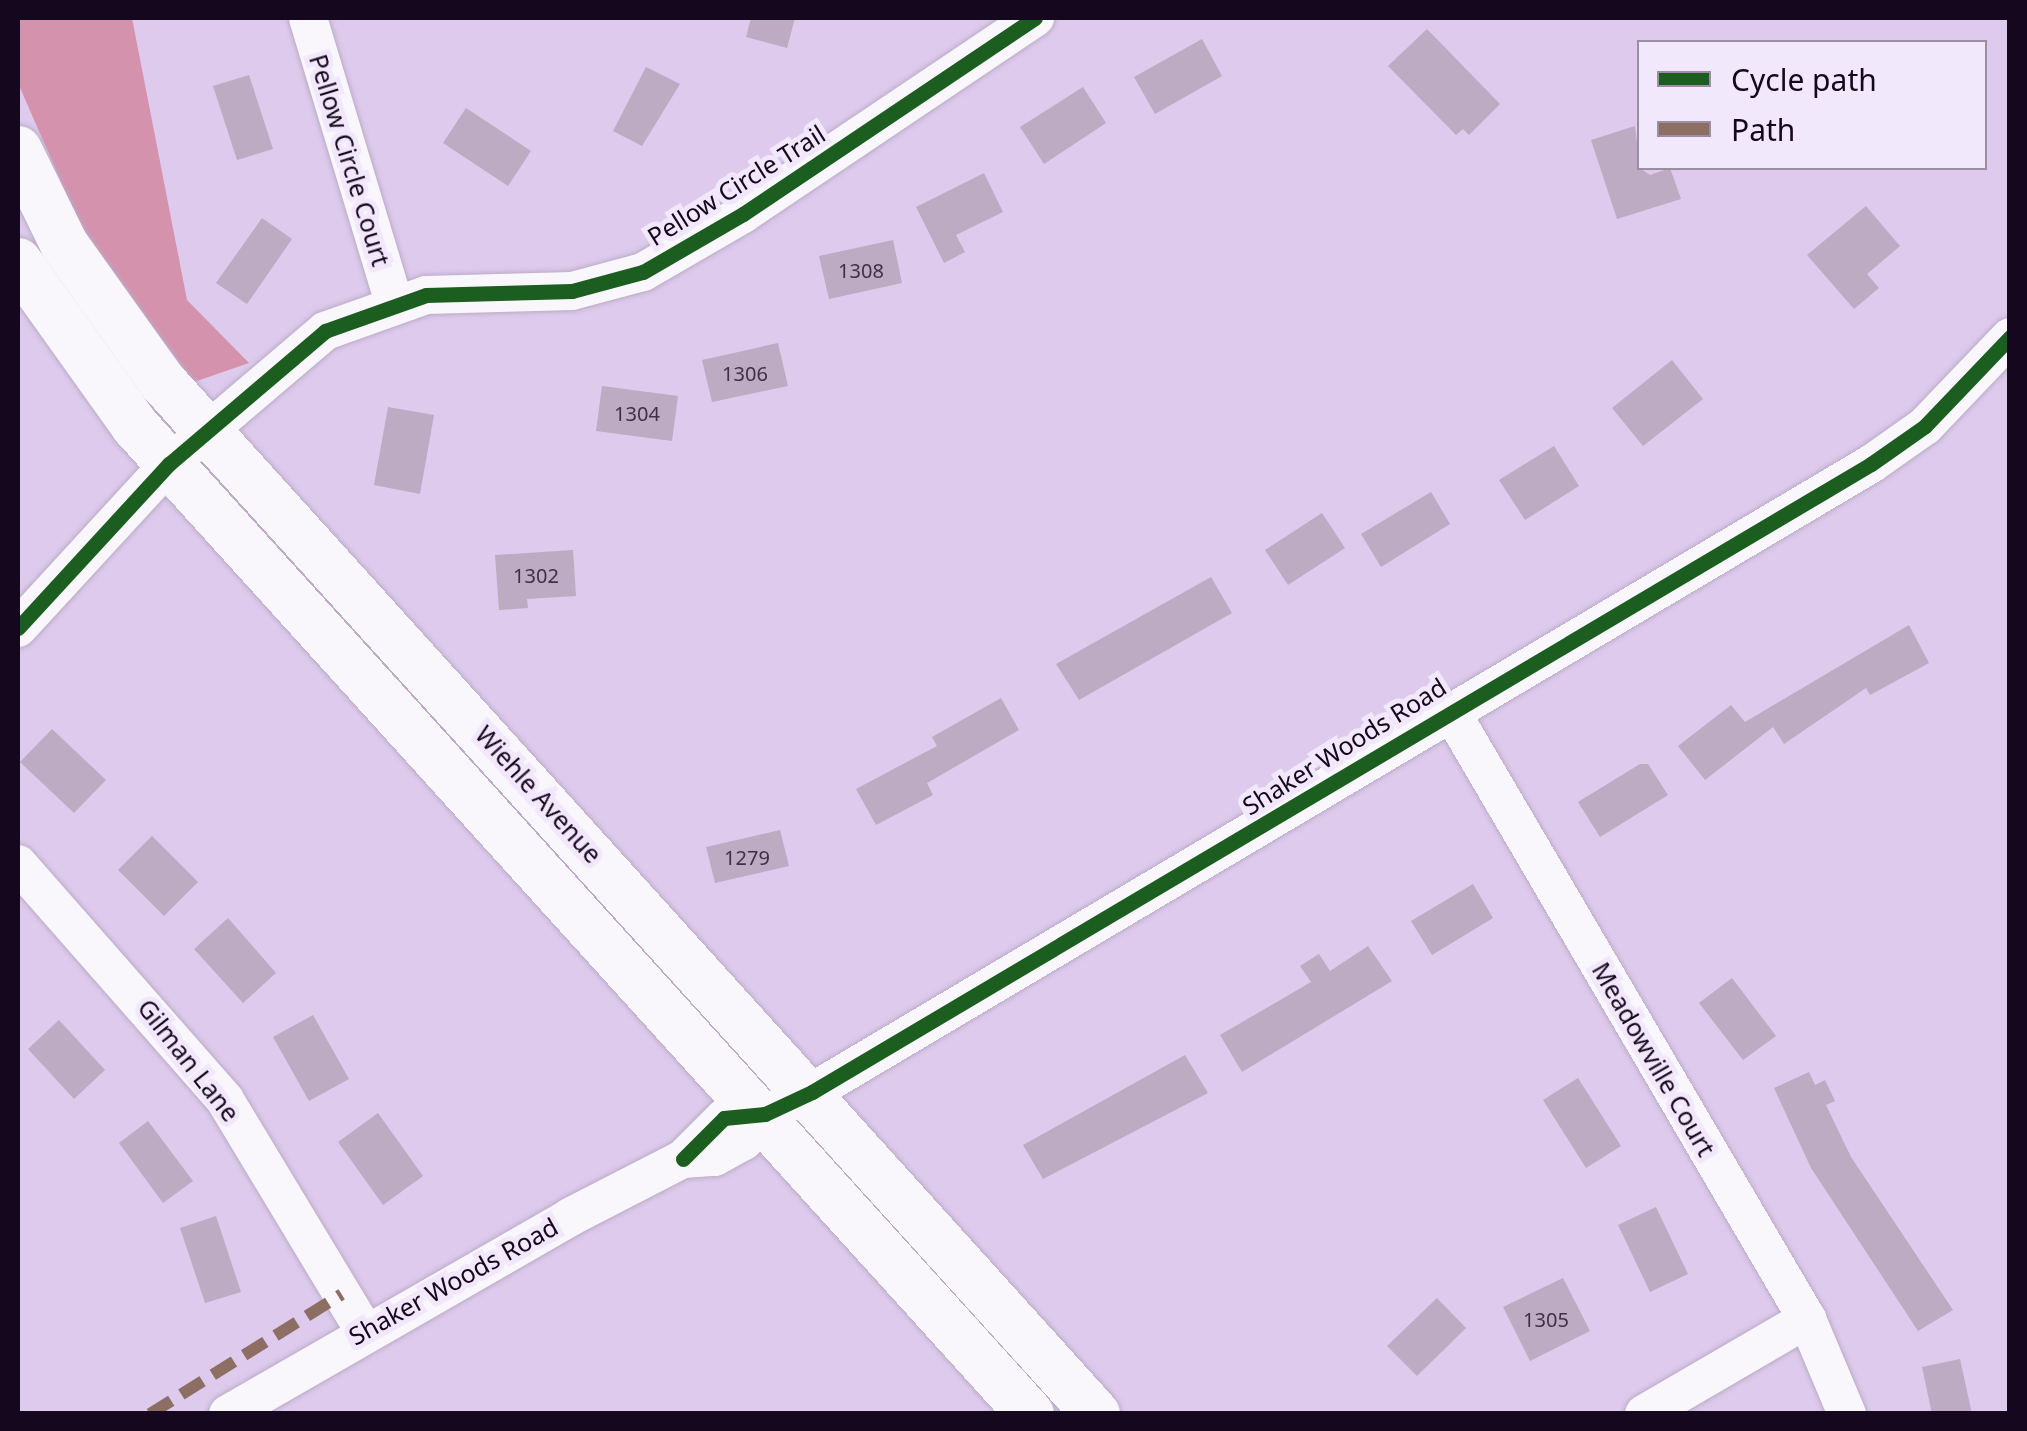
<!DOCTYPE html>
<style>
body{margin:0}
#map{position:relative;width:2027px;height:1431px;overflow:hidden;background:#ddcaec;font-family:"Noto Sans",sans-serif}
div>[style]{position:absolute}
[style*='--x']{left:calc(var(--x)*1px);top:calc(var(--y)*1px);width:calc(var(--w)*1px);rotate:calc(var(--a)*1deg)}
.forest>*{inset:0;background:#d592ad}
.building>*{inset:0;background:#bdaac3}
.roads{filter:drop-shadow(0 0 2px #baabc6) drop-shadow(0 0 2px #baabc6)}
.minor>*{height:38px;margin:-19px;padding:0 19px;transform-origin:19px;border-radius:19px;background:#faf7fc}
.major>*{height:48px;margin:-24px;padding:0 24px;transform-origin:24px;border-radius:24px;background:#faf7fc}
.quiet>*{height:12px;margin-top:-6px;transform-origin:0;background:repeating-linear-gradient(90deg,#8d6e63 0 25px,transparent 0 37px)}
.cycleway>*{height:15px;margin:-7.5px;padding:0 7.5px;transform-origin:7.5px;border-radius:7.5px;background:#1b5e20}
span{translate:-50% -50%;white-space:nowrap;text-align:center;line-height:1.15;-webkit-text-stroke:10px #f2e8fb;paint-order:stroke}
.number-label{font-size:20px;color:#3f3047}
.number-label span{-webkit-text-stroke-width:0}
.street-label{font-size:25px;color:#15081e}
.frame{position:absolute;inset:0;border:20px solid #15081e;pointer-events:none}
.legend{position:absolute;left:1637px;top:40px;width:350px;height:130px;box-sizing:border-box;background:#f2e8fb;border:2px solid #9a8ea3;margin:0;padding:12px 18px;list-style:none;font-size:30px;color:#15081e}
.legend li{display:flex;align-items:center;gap:20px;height:50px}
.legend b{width:50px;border:2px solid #9a8ea3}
</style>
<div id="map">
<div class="forest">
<i style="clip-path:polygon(18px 18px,132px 18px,187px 300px,249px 363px,194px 382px,85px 237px,18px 83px)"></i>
</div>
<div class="building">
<i style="clip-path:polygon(751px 18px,795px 18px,787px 48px,746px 37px)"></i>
<i style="clip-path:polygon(1427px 29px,1500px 104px,1469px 135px,1463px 129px,1456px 135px,1388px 66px)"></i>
<i style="clip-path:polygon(1202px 39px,1222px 76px,1155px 114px,1134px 77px)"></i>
<i style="clip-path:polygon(646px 67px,680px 84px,642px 146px,613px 131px)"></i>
<i style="clip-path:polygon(249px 75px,273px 149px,237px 160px,213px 86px)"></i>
<i style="clip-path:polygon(1083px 87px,1106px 123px,1044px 164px,1020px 127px)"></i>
<i style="clip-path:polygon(466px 108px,531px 151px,508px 186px,443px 143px)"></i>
<i style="clip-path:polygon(1635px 126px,1640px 168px,1650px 175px,1670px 168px,1681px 199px,1617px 219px,1591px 140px)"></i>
<i style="clip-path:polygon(984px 173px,1003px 212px,956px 235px,965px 252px,944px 263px,916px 207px)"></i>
<i style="clip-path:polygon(1866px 206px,1900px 246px,1867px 274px,1879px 288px,1854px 309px,1807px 255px)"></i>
<i style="clip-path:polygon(262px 218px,292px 239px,247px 304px,216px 283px)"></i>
<i style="clip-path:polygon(893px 240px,902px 283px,829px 299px,819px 256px)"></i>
<i style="clip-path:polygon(778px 343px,788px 386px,712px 402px,702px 360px)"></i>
<i style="clip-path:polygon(1672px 360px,1703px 399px,1643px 446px,1612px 408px)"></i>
<i style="clip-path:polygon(602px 386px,678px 396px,672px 441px,596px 431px)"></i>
<i style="clip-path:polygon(388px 407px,434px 415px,420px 494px,374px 485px)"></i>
<i style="clip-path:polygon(1554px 446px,1579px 486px,1525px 520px,1499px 480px)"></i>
<i style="clip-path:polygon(1431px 492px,1450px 524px,1381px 567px,1361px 534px)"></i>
<i style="clip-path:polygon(1322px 513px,1345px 548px,1288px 585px,1265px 550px)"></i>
<i style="clip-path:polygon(573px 550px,576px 596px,527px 599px,528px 608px,499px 610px,495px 555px)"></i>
<i style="clip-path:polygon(1211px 577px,1232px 613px,1079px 700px,1056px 664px)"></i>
<i style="clip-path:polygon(1909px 625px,1929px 663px,1870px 695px,1866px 688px,1784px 744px,1773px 727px,1705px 780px,1678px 746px,1731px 705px,1745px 722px)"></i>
<i style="clip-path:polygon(1001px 698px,1019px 730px,927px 783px,933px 795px,876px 825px,856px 789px,937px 746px,932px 737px)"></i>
<i style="clip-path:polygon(52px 729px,106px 780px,74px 813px,20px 762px)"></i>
<i style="clip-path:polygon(1640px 764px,1648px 764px,1668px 795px,1600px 837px,1578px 802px)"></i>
<i style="clip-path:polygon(780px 830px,789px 866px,715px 883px,706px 847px)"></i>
<i style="clip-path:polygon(152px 836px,198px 882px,164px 916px,118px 870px)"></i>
<i style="clip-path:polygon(1473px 884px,1493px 918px,1432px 955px,1411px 921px)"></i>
<i style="clip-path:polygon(228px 918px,276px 973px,243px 1003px,194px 949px)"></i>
<i style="clip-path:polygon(1368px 946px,1392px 981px,1242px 1072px,1220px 1035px,1311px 982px,1300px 966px,1319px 954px,1330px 971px)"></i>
<i style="clip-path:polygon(1732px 978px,1776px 1036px,1743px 1060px,1699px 1003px)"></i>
<i style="clip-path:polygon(313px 1015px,349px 1079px,309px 1101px,273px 1037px)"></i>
<i style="clip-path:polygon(59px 1020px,105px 1070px,74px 1099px,28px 1049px)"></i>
<i style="clip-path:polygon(1185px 1055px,1208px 1093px,1043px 1179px,1023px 1145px)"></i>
<i style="clip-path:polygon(1809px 1072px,1815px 1085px,1825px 1080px,1835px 1101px,1826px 1105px,1851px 1157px,1953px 1310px,1918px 1331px,1811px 1168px,1774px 1088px)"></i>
<i style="clip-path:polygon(1578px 1078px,1621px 1146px,1586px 1168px,1543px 1100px)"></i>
<i style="clip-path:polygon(378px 1113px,423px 1176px,383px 1205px,338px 1142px)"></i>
<i style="clip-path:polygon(148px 1121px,193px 1181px,163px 1203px,119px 1143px)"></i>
<i style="clip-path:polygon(1656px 1207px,1688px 1274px,1650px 1292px,1618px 1225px)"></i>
<i style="clip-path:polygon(216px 1216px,241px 1292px,205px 1303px,180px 1228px)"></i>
<i style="clip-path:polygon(1563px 1278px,1590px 1331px,1530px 1361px,1503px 1307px)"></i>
<i style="clip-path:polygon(1437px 1298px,1466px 1328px,1417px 1376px,1387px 1346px)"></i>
<i style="clip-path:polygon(1960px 1359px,1972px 1414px,1932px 1414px,1922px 1367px)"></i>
</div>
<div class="roads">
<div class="minor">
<i style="--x:308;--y:18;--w:298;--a:73.2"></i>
<i style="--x:18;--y:628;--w:223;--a:-47.4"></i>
<i style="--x:169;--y:464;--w:205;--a:-40.4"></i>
<i style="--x:325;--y:331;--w:107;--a:-19.6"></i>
<i style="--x:426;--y:295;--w:146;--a:-1.6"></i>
<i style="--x:572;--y:291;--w:73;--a:-15"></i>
<i style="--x:643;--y:272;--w:116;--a:-30.1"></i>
<i style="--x:743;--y:214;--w:352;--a:-33.9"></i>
<i style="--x:1450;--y:710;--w:706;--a:59.62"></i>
<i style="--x:1807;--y:1319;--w:103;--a:67.2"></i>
<i style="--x:18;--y:864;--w:314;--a:48.7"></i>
<i style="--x:225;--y:1100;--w:267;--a:58.9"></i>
<i style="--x:683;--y:1159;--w:58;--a:-45"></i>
<i style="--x:724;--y:1118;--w:41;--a:-5.6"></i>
<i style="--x:765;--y:1114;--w:52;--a:-25.1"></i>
<i style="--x:812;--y:1092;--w:1231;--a:-30.67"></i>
<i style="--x:1871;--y:464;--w:66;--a:-35.1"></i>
<i style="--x:1925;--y:426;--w:123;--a:-46.3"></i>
<i style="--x:228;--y:1414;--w:395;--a:-29.9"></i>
<i style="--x:570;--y:1217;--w:127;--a:-27.2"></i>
<i style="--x:683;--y:1159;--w:32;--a:-4"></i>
<i style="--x:715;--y:1157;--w:33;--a:-29"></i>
<i style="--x:744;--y:1141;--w:34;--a:-52"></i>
<i style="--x:1644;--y:1414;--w:189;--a:-30.2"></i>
</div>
<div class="major">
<i style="--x:18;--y:150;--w:105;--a:63.9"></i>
<i style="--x:64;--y:244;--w:167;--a:54.5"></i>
<i style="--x:161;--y:380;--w:1394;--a:47.88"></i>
<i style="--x:18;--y:262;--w:201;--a:54.5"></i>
<i style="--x:135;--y:426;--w:1333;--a:47.83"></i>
</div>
</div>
<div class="quiet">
<i style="--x:150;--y:1414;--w:226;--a:-32"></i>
</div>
<div class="cycleway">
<i style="--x:18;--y:628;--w:223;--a:-47.4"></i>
<i style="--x:169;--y:464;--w:205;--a:-40.4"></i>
<i style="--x:325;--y:331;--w:107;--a:-19.6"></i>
<i style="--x:426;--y:295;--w:146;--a:-1.6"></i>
<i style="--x:572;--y:291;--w:73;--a:-15"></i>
<i style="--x:643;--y:272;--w:116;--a:-30.1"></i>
<i style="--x:743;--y:214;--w:352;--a:-33.9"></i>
<i style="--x:683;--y:1159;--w:58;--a:-45"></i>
<i style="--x:724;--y:1118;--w:41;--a:-5.6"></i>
<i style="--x:765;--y:1114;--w:52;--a:-25.1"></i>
<i style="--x:812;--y:1092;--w:1231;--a:-30.67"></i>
<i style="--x:1871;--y:464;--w:66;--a:-35.1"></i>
<i style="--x:1925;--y:426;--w:123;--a:-46.3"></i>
</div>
<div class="number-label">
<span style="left:861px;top:270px">1308</span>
<span style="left:745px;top:373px">1306</span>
<span style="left:637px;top:413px">1304</span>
<span style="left:536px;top:575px">1302</span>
<span style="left:747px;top:857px">1279</span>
<span style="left:1546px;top:1319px">1305</span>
</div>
<div class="street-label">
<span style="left:350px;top:160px;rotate:73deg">Pellow Circle Court</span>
<span style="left:736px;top:185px;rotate:-32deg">Pellow Circle Trail</span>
<span style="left:1344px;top:746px;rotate:-32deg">Shaker Woods Road</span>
<span style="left:539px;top:794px;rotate:48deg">Wiehle Avenue</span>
<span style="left:1654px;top:1059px;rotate:60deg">Meadowville Court</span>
<span style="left:189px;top:1060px;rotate:52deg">Gilman Lane</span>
<span style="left:453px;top:1281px;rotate:-29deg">Shaker Woods Road</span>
</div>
<div class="frame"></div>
<ul class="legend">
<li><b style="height:12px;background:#1b5e20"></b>Cycle path</li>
<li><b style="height:12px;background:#8d6e63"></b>Path</li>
</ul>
</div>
